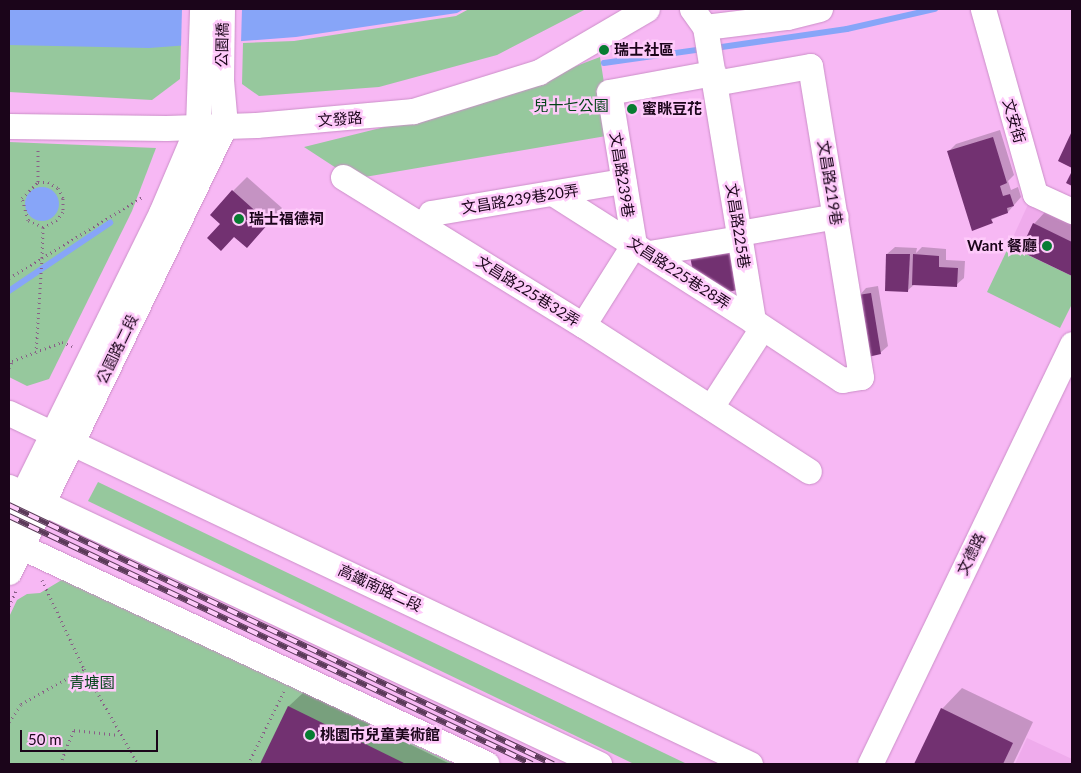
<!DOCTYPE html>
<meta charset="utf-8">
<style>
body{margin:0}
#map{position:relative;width:1081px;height:773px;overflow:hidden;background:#f7b8f4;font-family:Lato,"Noto Sans TC",sans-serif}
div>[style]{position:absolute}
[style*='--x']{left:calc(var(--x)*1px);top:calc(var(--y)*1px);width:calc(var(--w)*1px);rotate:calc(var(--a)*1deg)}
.built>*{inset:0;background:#efabec}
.green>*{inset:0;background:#96c89d}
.water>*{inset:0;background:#87a5f8}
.round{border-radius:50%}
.pier>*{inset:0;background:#f7b8f4}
.shadow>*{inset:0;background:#0003}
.stream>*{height:5.5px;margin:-2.75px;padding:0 2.75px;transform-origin:2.75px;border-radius:2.75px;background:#87a5f8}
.building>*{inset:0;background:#723171}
.path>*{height:3px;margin-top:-1.5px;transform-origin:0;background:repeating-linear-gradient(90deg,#895e87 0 1px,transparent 0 5px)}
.roads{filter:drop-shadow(0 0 1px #cb8ec8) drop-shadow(0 0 1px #cb8ec8)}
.minor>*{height:25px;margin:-12.5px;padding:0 12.5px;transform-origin:12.5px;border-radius:12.5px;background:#fff}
.rail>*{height:5.5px;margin-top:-2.75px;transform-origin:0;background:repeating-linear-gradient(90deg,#fecafa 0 11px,#5c3a5a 0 22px);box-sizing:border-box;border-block:1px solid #5c3a5a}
.dots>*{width:14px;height:14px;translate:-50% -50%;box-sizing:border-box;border:2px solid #fecafa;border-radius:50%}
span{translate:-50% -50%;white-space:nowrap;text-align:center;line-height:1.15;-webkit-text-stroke:5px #fecafa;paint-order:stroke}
.street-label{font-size:15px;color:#1b051a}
.poi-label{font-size:15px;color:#1b051a;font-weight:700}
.left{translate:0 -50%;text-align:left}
.right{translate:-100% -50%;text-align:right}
.park-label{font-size:15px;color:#014217}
.frame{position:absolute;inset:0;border:10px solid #1b051a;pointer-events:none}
.scale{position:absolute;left:20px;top:730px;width:138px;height:22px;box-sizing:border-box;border:2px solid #1b051a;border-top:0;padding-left:6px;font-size:15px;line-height:18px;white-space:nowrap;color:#1b051a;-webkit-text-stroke:4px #fecafa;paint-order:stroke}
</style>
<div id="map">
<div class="built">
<i style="clip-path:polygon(1030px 200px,1072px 221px,1072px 276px,1009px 246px)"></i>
<i style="clip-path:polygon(1027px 738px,1072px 759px,1072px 764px,1015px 764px)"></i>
</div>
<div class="green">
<i style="clip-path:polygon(469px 9px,586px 9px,497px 55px,379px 87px,259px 96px,242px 84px,243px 43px,294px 41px,456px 16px)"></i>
<i style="clip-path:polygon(181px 41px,180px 79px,152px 100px,9px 92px,9px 44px)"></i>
<i style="clip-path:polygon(600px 57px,612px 135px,353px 179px,304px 147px,473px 105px)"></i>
<i style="clip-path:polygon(9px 142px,156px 148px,132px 211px,49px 379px,27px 386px,9px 377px)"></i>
<i style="clip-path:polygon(1009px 246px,1072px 276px,1072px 304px,1060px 328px,987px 292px)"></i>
<i style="clip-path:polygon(98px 482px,687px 764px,634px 764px,88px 501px)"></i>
<i style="clip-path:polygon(65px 578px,455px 764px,9px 764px,9px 617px,17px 600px,27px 594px,40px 593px)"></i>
</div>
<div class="water">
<i style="clip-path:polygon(9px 9px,464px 9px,457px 13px,296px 37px,149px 48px,9px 45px)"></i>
<i class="round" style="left:25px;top:187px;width:34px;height:34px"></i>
</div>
<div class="pier">
<i style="clip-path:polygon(182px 9px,242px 9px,241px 43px,181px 48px)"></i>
</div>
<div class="shadow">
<i style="clip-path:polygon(1000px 130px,1014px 175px,1008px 181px,1011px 190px,1018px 187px,1021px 197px,1008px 212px,972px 229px,948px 152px,956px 144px)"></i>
<i style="clip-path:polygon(247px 177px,282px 208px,247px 247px,222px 223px,233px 191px)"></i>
<i style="clip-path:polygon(1045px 212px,1072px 225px,1072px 275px,1021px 250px,1034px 224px)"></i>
<i style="clip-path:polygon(895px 247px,917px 248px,916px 253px,922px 247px,946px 249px,946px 260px,965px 261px,964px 278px,956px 285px,915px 284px,908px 290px,887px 254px)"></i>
<i style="clip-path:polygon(878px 286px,888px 346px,880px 353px,859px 296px,866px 288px)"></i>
<i style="clip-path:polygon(962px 688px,1033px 722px,1013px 764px,916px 764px,942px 709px)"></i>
<i style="clip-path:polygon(304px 692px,450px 764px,261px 764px,289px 706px)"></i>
</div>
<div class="stream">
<i style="--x:715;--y:48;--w:133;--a:-8.2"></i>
<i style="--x:847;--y:29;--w:90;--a:-12.8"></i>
<i style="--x:604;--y:63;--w:101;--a:-8"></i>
<i style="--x:9;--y:291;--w:122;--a:-34"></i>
</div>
<div class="building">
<i style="clip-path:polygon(1072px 131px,1072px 168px,1058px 161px)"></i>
<i style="clip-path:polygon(993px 137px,1007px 183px,1000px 186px,1003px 196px,1010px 194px,1014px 206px,1007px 208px,1008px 213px,991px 219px,993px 223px,972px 231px,947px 151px)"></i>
<i style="clip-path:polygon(1072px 171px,1072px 186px,1066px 183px)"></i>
<i style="clip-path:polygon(232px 190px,269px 223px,247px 248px,234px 237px,221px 251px,207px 238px,220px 224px,210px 215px)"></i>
<i style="clip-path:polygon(1033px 223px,1072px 242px,1072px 276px,1020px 251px)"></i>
<i style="clip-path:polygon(731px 250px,737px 290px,723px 293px,693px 272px,690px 256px)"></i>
<i style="clip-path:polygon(886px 254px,910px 254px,908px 292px,885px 291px)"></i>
<i style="clip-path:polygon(913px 254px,939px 256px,939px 267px,958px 268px,957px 287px,912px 285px)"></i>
<i style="clip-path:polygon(871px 293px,881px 354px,868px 357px,858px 295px)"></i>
<i style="clip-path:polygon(288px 706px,406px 764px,260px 764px)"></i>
<i style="clip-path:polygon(941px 708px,1013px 743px,1003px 764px,914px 764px)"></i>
</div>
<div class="path">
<i style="--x:38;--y:182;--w:10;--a:0"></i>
<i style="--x:48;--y:182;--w:12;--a:31"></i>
<i style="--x:58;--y:188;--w:11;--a:63"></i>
<i style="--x:63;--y:198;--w:14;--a:90"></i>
<i style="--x:63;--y:212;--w:10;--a:127"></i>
<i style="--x:57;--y:220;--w:16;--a:153"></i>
<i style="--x:9;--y:278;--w:39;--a:-31"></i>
<i style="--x:42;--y:258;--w:31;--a:-88"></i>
<i style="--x:43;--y:227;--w:17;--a:-155"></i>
<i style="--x:28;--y:220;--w:23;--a:-105"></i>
<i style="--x:22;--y:198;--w:23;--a:-45"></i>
<i style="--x:38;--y:182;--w:35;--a:-90"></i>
<i style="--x:36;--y:353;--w:95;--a:-86.4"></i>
<i style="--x:42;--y:258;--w:119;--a:-31.3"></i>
<i style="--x:9;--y:368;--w:8;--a:-67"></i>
<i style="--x:12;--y:361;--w:53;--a:-20.8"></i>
<i style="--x:62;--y:342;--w:11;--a:22"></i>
<i style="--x:42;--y:580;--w:98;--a:64.7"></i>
<i style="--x:84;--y:669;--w:109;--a:60.4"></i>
<i style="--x:9;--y:606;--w:17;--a:-65"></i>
<i style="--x:9;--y:722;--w:22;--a:-56"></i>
<i style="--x:21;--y:704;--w:72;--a:-29.1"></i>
<i style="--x:60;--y:764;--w:37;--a:-68"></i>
<i style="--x:74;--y:730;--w:45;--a:6.3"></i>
<i style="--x:248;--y:764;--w:81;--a:-63.7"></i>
</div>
<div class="roads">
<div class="minor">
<i style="--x:222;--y:9;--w:71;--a:90.8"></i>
<i style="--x:221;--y:80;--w:45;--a:84.9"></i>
<i style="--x:692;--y:9;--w:22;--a:54"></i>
<i style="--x:705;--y:27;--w:83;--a:-7"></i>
<i style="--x:787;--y:17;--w:34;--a:-14"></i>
<i style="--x:983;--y:9;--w:192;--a:74.3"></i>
<i style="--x:1035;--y:194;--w:41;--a:24.7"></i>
<i style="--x:705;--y:27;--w:298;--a:80.7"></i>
<i style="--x:753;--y:321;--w:107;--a:33.5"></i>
<i style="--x:842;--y:380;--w:19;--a:-9"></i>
<i style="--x:861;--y:377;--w:315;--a:-99.3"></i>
<i style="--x:810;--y:66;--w:97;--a:169.9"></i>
<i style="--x:9;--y:126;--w:157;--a:0.7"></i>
<i style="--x:166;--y:128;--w:90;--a:-1.9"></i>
<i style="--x:256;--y:125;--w:158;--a:-5.1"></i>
<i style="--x:413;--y:111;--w:132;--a:-17.2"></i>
<i style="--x:539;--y:72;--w:125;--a:-30.3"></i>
<i style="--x:343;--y:177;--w:282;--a:31.7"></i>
<i style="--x:583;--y:325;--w:269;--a:32.9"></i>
<i style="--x:554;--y:194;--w:236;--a:32.5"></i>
<i style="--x:423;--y:225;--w:14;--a:-56"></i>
<i style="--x:431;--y:213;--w:195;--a:-9.5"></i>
<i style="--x:739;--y:233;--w:98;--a:-9.9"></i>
<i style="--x:649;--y:253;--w:92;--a:-9.4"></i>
<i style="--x:583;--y:325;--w:96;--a:-57.8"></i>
<i style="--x:634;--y:244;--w:154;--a:-99.3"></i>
<i style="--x:609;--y:92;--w:106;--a:-10.4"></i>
<i style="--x:711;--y:407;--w:94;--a:-57.2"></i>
<i style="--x:9;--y:413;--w:820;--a:25.35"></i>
<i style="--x:9;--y:487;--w:652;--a:25.15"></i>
<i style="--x:9;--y:522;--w:344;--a:-63.8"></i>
<i style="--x:161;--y:213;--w:95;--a:-67"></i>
<i style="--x:198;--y:126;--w:117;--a:-88"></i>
<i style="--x:9;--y:541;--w:527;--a:25.01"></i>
<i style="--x:9;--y:572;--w:496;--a:-64.2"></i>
<i style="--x:870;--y:764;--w:466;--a:-64.3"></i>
</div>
</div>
<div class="rail">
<i style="--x:9;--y:505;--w:603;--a:25.46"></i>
<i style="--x:9;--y:516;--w:579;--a:25.37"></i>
</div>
<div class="dots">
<i style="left:604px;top:50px;background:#077c32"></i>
<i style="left:632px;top:109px;background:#077c32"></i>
<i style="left:239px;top:219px;background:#077c32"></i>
<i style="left:1047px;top:246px;background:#077c32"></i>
<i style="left:310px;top:735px;background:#077c32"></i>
</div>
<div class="street-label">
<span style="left:222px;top:45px;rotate:-89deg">公園橋</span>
<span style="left:340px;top:119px;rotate:-4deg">文發路</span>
<span style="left:1014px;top:121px;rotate:74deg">文安街</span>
<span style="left:622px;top:175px;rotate:81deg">文昌路239巷</span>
<span style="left:830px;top:183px;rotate:81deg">文昌路219巷</span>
<span style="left:520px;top:199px;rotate:-9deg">文昌路239巷20弄</span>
<span style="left:738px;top:226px;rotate:81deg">文昌路225巷</span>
<span style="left:679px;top:273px;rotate:33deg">文昌路225巷28弄</span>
<span style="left:528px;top:291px;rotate:32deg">文昌路225巷32弄</span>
<span style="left:117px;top:349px;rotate:-64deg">公園路二段</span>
<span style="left:971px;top:554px;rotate:-64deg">文德路</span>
<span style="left:380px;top:588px;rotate:25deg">高鐵南路二段</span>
</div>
<div class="poi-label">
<span class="left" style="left:614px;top:50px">瑞士社區</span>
<span class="left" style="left:642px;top:109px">蜜眯豆花</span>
<span class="left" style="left:249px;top:219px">瑞士福德祠</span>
<span class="right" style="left:1037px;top:246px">Want 餐廳</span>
<span class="left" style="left:320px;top:735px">桃園市兒童美術館</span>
</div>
<div class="park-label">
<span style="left:571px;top:106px">兒十七公園</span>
<span style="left:92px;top:683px">青塘園</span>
</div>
<div class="frame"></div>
<div class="scale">50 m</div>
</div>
